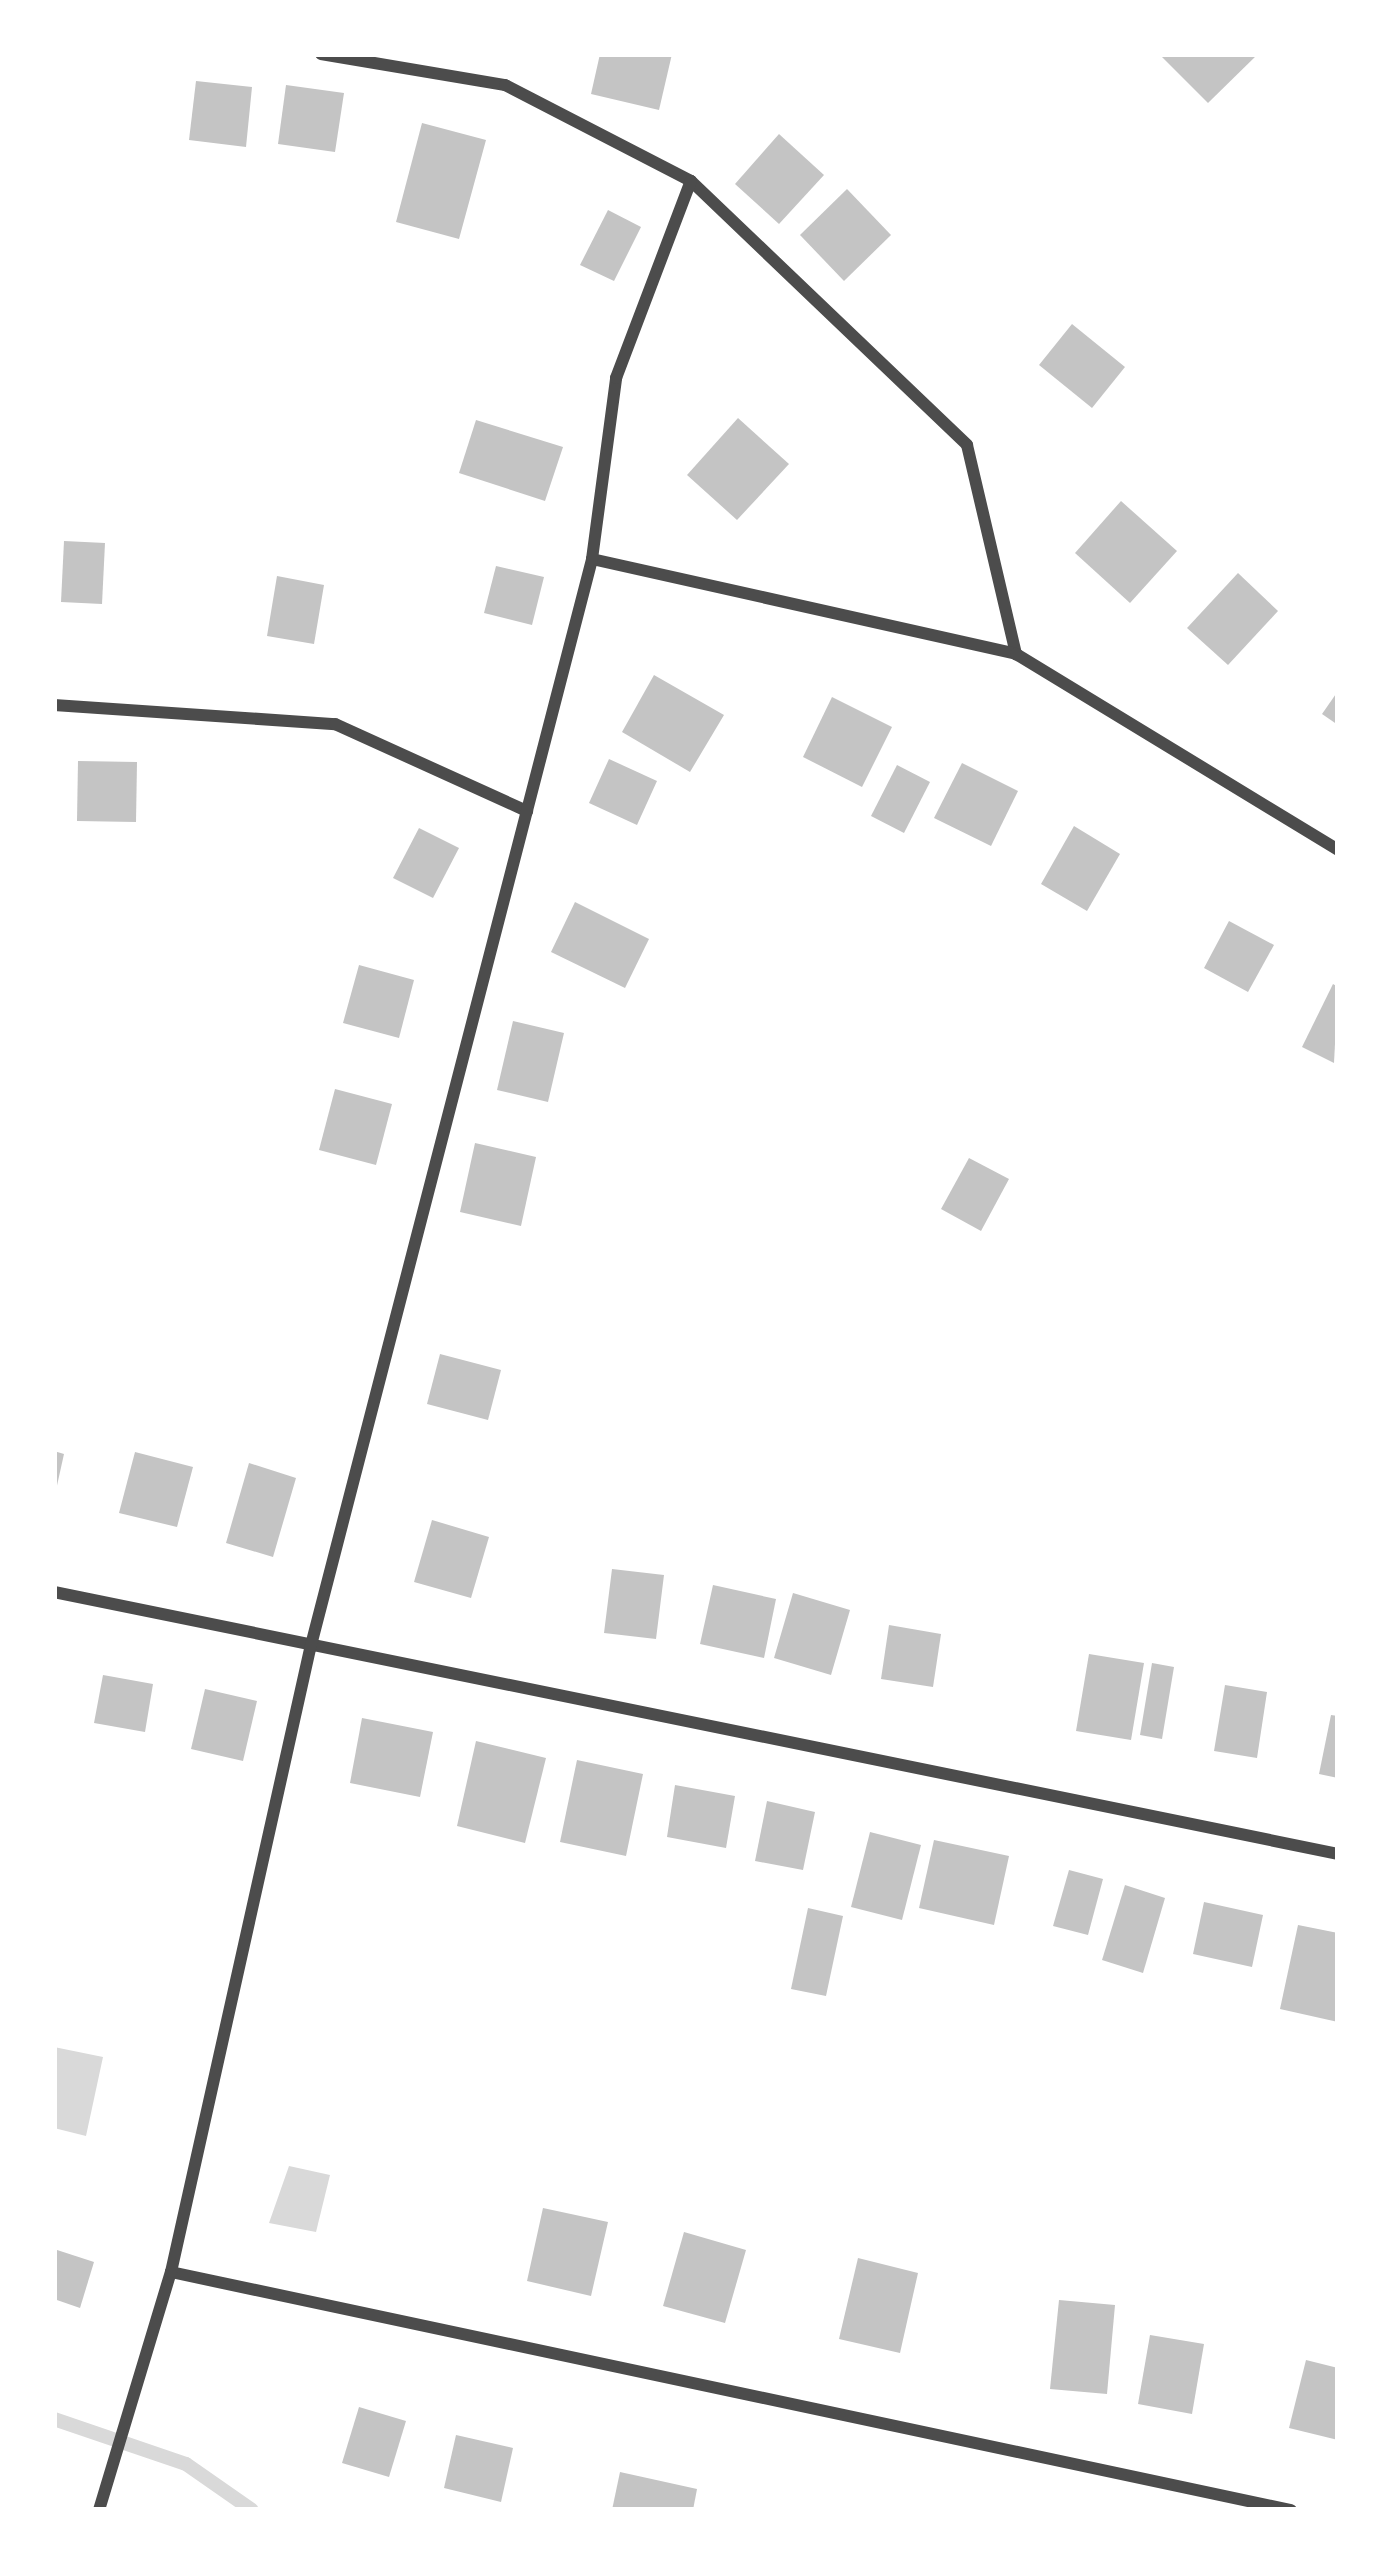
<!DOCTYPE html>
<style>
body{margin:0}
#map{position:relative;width:1392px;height:2564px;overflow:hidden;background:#fff;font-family:"Times New Roman",serif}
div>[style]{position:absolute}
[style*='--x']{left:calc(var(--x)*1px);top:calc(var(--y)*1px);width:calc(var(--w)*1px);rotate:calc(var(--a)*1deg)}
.water>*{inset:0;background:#d9d9d9}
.stream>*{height:14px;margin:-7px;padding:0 7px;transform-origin:7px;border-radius:7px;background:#d9d9d9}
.building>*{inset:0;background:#c4c4c4}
.minor>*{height:12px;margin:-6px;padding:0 6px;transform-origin:6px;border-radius:6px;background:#4c4c4c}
span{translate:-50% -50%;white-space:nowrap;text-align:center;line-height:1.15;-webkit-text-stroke:12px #fff;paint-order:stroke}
.frame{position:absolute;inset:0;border:57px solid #fff;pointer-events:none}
</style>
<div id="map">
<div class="water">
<i style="clip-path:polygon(54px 2047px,103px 2057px,86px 2136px,54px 2128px)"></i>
<i style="clip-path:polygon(289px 2166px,330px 2175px,316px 2232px,269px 2223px)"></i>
</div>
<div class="stream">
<i style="--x:54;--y:2419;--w:139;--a:18.8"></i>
<i style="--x:186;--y:2464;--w:80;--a:34.9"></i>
</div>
<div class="building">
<i style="clip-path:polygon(600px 54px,672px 54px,659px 110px,591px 94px)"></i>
<i style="clip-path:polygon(1159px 54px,1258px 54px,1208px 103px)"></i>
<i style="clip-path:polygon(196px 81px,252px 87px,246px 147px,189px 140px)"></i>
<i style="clip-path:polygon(286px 85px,344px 93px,335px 152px,278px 144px)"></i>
<i style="clip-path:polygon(422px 123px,486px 140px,459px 239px,396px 222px)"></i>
<i style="clip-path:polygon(779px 134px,824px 175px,779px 224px,735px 184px)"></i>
<i style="clip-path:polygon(847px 189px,891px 235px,844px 281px,800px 235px)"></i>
<i style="clip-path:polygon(608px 210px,641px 227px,614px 281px,580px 265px)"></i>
<i style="clip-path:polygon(1072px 324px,1125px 367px,1092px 408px,1039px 365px)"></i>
<i style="clip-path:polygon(738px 418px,789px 464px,737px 520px,687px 475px)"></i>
<i style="clip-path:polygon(476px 420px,563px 447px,545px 501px,459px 473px)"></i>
<i style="clip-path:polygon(1121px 501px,1177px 551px,1130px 603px,1075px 553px)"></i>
<i style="clip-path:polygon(64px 541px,105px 543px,102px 604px,61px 602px)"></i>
<i style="clip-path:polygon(496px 566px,544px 577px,532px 625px,484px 613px)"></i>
<i style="clip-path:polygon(1238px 573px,1278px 611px,1228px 665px,1187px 628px)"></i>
<i style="clip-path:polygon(277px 576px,324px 585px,314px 644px,267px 636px)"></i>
<i style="clip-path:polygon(654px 675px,724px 715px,690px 772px,622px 732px)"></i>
<i style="clip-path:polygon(1338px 691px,1338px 725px,1322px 714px)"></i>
<i style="clip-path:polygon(832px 697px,892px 727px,862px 787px,803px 757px)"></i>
<i style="clip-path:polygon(609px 759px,657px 781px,637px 825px,589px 803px)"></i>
<i style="clip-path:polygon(78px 761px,137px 762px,136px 822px,77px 821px)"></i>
<i style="clip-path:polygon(962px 763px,1018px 791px,991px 846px,934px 818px)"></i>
<i style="clip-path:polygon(897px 765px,930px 782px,904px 833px,871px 816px)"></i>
<i style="clip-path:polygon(1074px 826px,1120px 854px,1087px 911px,1041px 884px)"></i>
<i style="clip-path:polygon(419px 828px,459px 848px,433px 898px,393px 878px)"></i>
<i style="clip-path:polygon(575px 902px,649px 939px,625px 988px,551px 952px)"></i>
<i style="clip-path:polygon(1229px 921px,1274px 945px,1248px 992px,1204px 968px)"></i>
<i style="clip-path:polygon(359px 965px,414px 980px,399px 1038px,343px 1023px)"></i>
<i style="clip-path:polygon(1333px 984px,1338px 987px,1334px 1063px,1302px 1047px)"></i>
<i style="clip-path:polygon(513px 1021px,564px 1033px,548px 1102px,497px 1090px)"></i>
<i style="clip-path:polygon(335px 1089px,392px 1104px,376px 1165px,319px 1150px)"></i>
<i style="clip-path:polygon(475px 1143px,536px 1157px,521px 1226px,460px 1212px)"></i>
<i style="clip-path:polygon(969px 1158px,1009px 1179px,981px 1231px,941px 1209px)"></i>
<i style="clip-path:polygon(440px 1354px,501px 1370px,488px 1420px,427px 1404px)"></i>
<i style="clip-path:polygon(54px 1451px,64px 1454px,56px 1490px,54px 1490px)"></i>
<i style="clip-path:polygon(135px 1452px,193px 1467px,177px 1527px,119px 1513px)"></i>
<i style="clip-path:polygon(249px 1463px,296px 1478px,273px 1557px,226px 1543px)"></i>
<i style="clip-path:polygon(432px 1520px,489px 1537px,471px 1598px,414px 1582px)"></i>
<i style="clip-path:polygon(612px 1569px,664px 1575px,656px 1639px,604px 1633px)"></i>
<i style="clip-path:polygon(713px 1585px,776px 1599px,764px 1658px,700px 1644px)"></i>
<i style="clip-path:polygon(793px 1593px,850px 1610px,831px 1675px,774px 1658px)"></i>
<i style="clip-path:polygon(889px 1625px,941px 1634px,933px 1687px,881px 1679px)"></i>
<i style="clip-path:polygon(1089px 1654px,1144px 1663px,1131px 1740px,1076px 1731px)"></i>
<i style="clip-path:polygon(1152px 1663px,1174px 1667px,1162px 1739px,1140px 1735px)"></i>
<i style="clip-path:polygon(103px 1675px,153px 1684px,145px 1732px,94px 1723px)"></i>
<i style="clip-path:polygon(1225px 1685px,1267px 1692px,1257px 1758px,1214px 1751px)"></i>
<i style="clip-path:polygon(205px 1689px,257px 1701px,243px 1761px,191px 1749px)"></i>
<i style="clip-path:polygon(1331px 1715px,1338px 1716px,1338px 1778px,1319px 1774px)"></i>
<i style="clip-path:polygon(362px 1718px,433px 1732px,420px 1797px,350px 1783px)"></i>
<i style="clip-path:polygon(476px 1741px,546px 1758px,525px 1843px,457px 1826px)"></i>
<i style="clip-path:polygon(577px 1760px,643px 1774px,626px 1856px,560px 1842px)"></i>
<i style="clip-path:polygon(675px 1785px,735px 1796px,726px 1848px,667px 1837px)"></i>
<i style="clip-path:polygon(767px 1801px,815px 1812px,803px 1870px,755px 1861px)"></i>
<i style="clip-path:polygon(870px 1832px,921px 1845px,902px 1920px,851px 1907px)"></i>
<i style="clip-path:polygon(934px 1840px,1009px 1856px,994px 1925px,919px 1908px)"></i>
<i style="clip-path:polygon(1069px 1870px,1103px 1879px,1088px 1935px,1053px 1926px)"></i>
<i style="clip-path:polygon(1125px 1885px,1165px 1898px,1143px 1973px,1102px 1960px)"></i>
<i style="clip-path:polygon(1204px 1902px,1263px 1915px,1252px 1967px,1193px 1954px)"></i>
<i style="clip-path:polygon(808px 1908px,843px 1916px,826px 1996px,791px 1989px)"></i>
<i style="clip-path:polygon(1298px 1925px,1338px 1933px,1338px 2022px,1280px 2009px)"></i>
<i style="clip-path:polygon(543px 2208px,608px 2222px,591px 2296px,527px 2281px)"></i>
<i style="clip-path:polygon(684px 2232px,746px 2250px,725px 2323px,663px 2306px)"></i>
<i style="clip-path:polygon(54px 2249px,94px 2262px,80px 2308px,54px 2299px)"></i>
<i style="clip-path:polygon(858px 2258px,918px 2273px,900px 2353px,839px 2339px)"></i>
<i style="clip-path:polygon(1059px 2300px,1115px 2305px,1107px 2394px,1050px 2389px)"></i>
<i style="clip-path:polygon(1150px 2335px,1204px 2344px,1192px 2414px,1138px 2404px)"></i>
<i style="clip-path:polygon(1306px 2360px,1338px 2368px,1338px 2440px,1289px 2428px)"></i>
<i style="clip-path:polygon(359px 2407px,406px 2421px,389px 2477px,342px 2463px)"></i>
<i style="clip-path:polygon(456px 2435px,513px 2448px,501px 2502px,444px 2488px)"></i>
<i style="clip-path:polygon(620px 2472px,697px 2489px,693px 2510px,612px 2510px)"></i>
</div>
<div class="minor">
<i style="--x:321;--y:54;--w:187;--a:9.6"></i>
<i style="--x:505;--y:85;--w:209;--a:27.3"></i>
<i style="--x:691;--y:181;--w:382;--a:43.7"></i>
<i style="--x:967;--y:445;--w:215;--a:76.8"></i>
<i style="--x:592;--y:559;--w:435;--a:12.6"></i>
<i style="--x:1016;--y:654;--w:377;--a:31.3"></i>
<i style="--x:54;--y:705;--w:282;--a:3.9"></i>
<i style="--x:335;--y:724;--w:211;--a:24.4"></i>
<i style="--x:54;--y:1592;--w:1310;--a:11.53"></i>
<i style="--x:171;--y:2272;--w:1145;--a:12"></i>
<i style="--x:99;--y:2510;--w:249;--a:-73.2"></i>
<i style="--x:171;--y:2272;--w:638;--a:-77.42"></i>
<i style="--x:310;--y:1649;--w:1126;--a:-75.49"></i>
<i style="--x:592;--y:559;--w:183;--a:-82.4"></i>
<i style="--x:616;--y:378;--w:211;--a:-69.2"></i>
</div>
<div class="frame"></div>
</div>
